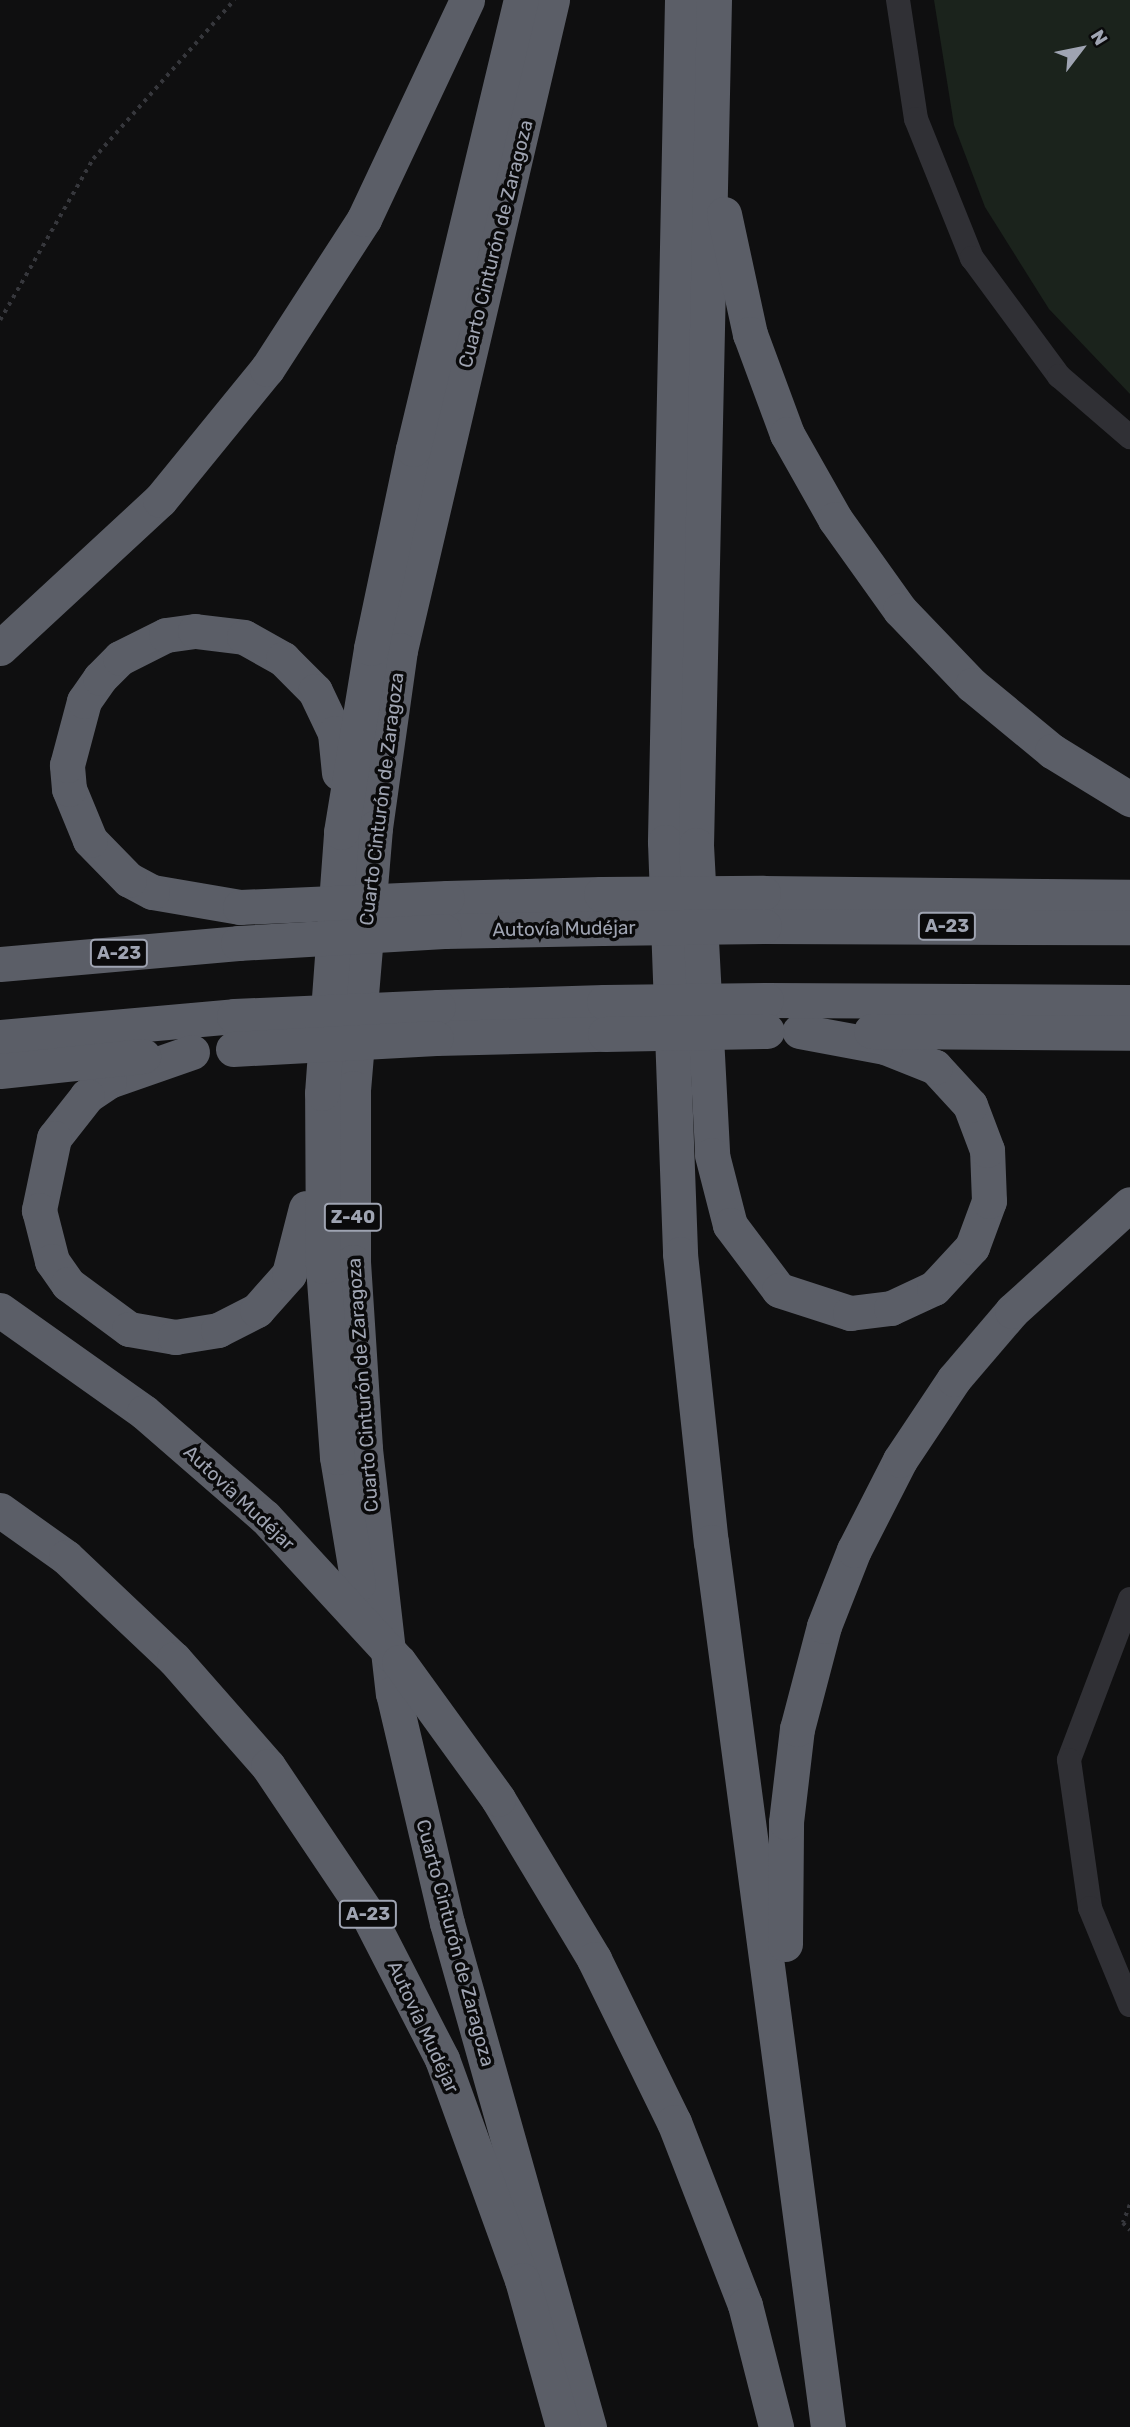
<!DOCTYPE html>
<meta charset="utf-8">
<style>
body{margin:0}
#map{position:relative;width:1130px;height:2427px;overflow:hidden;background:#0f0f10;font-family:Rubik,sans-serif}
div>[style]{position:absolute}
[style*='--x']{left:calc(var(--x)*1px);top:calc(var(--y)*1px);width:calc(var(--w)*1px);rotate:calc(var(--a)*1deg)}
.green>*{inset:0;background:#1b231c}
.path>*{height:3.5px;margin-top:-1.75px;transform-origin:0;background:repeating-linear-gradient(90deg,#36373c 0 3.5px,transparent 0 8.5px)}
.minor>*{height:24px;margin:-12px;padding:0 12px;transform-origin:12px;border-radius:12px;background:#303035}
.highway>*{height:35px;margin:-17.5px;padding:0 17.5px;transform-origin:17.5px;border-radius:17.5px;background:#5b5e67}
.highway-bridge>*{height:35px;margin:-17.5px;padding:0 17.5px;transform-origin:17.5px;border-radius:17.5px;background:#5b5e67}
span{translate:-50% -50%;white-space:nowrap;text-align:center;line-height:1.15;-webkit-text-stroke:7px #0a0a0b;paint-order:stroke}
.shield-label span{padding:2px 5px;background:#0a0a0b;border:2px solid;border-radius:5px;-webkit-text-stroke-width:0}
.shield-label{font-size:18px;color:#9fa4b2;font-weight:700}
.street-label{font-size:19px;color:#9fa4b2}
.north{position:absolute;left:1046px;top:14px;width:70px;height:70px;-webkit-text-stroke:5px #0a0a0b;paint-order:stroke;rotate:58deg;font-size:19px;font-weight:700;line-height:28px;text-align:center;color:#9fa4b2}
.north::after{content:'';display:block;margin:auto;width:24px;height:32px;background:#9fa4b2;clip-path:polygon(50% 0,100% 100%,50% 72%,0 100%)}
</style>
<div id="map">
<div class="green">
<i style="clip-path:polygon(934px 0,1130px 0,1130px 394px,1049px 309px,985px 207px,954px 125px)"></i>
</div>
<div class="path">
<i style="--x:0;--y:320;--w:186;--a:-60"></i>
<i style="--x:93;--y:159;--w:213;--a:-48.4"></i>
<i style="--x:1130;--y:2205;--w:19;--a:111"></i>
<i style="--x:1123;--y:2223;--w:10;--a:45"></i>
</div>
<div class="minor">
<i style="--x:898;--y:0;--w:120;--a:81.4"></i>
<i style="--x:916;--y:119;--w:150;--a:68.1"></i>
<i style="--x:972;--y:258;--w:147;--a:53.6"></i>
<i style="--x:1059;--y:376;--w:94;--a:40.7"></i>
<i style="--x:1130;--y:1599;--w:172;--a:110.8"></i>
<i style="--x:1069;--y:1760;--w:149;--a:81.9"></i>
<i style="--x:1090;--y:1908;--w:105;--a:67.6"></i>
</div>
<div class="highway">
<i style="--x:552;--y:0;--w:668;--a:103.16"></i>
<i style="--x:400;--y:650;--w:180;--a:98"></i>
<i style="--x:375;--y:828;--w:261;--a:94.8"></i>
<i style="--x:353;--y:1088;--w:174;--a:90"></i>
<i style="--x:353;--y:1262;--w:187;--a:86.3"></i>
<i style="--x:365;--y:1449;--w:246;--a:83.5"></i>
<i style="--x:393;--y:1693;--w:236;--a:76.8"></i>
<i style="--x:447;--y:1923;--w:524;--a:74.27"></i>
<i style="--x:682;--y:0;--w:842;--a:91.16"></i>
<i style="--x:665;--y:842;--w:412;--a:87.9"></i>
<i style="--x:680;--y:1254;--w:290;--a:83.9"></i>
<i style="--x:711;--y:1542;--w:893;--a:82.47"></i>
<i style="--x:714;--y:0;--w:845;--a:91.22"></i>
<i style="--x:696;--y:845;--w:310;--a:87"></i>
<i style="--x:712;--y:1155;--w:72;--a:75.6"></i>
<i style="--x:730;--y:1225;--w:81;--a:53"></i>
<i style="--x:779;--y:1290;--w:75;--a:17.9"></i>
<i style="--x:850;--y:1313;--w:41;--a:-7"></i>
<i style="--x:891;--y:1308;--w:47;--a:-24.9"></i>
<i style="--x:934;--y:1288;--w:56;--a:-47.2"></i>
<i style="--x:972;--y:1247;--w:49;--a:-69.7"></i>
<i style="--x:989;--y:1201;--w:51;--a:-92.2"></i>
<i style="--x:987;--y:1150;--w:48;--a:-110.7"></i>
<i style="--x:970;--y:1105;--w:52;--a:-132.6"></i>
<i style="--x:935;--y:1067;--w:54;--a:-158.2"></i>
<i style="--x:885;--y:1047;--w:87;--a:-169.5"></i>
<i style="--x:724;--y:214;--w:123;--a:77.8"></i>
<i style="--x:750;--y:334;--w:107;--a:69.7"></i>
<i style="--x:787;--y:434;--w:98;--a:60.5"></i>
<i style="--x:835;--y:519;--w:112;--a:54.5"></i>
<i style="--x:900;--y:610;--w:104;--a:46.2"></i>
<i style="--x:972;--y:685;--w:104;--a:39.5"></i>
<i style="--x:1052;--y:751;--w:92;--a:31.6"></i>
<i style="--x:0;--y:648;--w:218;--a:-42.8"></i>
<i style="--x:160;--y:500;--w:169;--a:-50.8"></i>
<i style="--x:267;--y:369;--w:179;--a:-57.1"></i>
<i style="--x:364;--y:219;--w:242;--a:-64.8"></i>
<i style="--x:763;--y:893;--w:367;--a:0.6"></i>
<i style="--x:447;--y:898;--w:154;--a:-1.5"></i>
<i style="--x:240;--y:907;--w:89;--a:-170.3"></i>
<i style="--x:152;--y:892;--w:26;--a:-152"></i>
<i style="--x:129;--y:880;--w:56;--a:-134.3"></i>
<i style="--x:90;--y:840;--w:55;--a:-112.4"></i>
<i style="--x:69;--y:789;--w:24;--a:-95"></i>
<i style="--x:67;--y:765;--w:66;--a:-75.1"></i>
<i style="--x:84;--y:701;--w:28;--a:-55"></i>
<i style="--x:100;--y:678;--w:28;--a:-45"></i>
<i style="--x:120;--y:658;--w:51;--a:-26.6"></i>
<i style="--x:166;--y:635;--w:29;--a:-8"></i>
<i style="--x:195;--y:631;--w:49;--a:7"></i>
<i style="--x:244;--y:637;--w:45;--a:29.4"></i>
<i style="--x:283;--y:659;--w:45;--a:45"></i>
<i style="--x:315;--y:691;--w:47;--a:64.5"></i>
<i style="--x:335;--y:733;--w:40;--a:84.3"></i>
<i style="--x:764;--y:926;--w:366;--a:0.2"></i>
<i style="--x:444;--y:931;--w:158;--a:-1.1"></i>
<i style="--x:0;--y:964;--w:239;--a:-5"></i>
<i style="--x:766;--y:1000;--w:364;--a:0.3"></i>
<i style="--x:438;--y:1007;--w:166;--a:-1.7"></i>
<i style="--x:871;--y:1031;--w:259;--a:0.4"></i>
<i style="--x:0;--y:1037;--w:235;--a:-5.1"></i>
<i style="--x:436;--y:1038;--w:169;--a:-1.4"></i>
<i style="--x:192;--y:1052;--w:88;--a:160.7"></i>
<i style="--x:109;--y:1081;--w:27;--a:146"></i>
<i style="--x:87;--y:1096;--w:53;--a:128.2"></i>
<i style="--x:54;--y:1138;--w:74;--a:101.8"></i>
<i style="--x:39;--y:1210;--w:53;--a:75.7"></i>
<i style="--x:52;--y:1261;--w:28;--a:55"></i>
<i style="--x:68;--y:1284;--w:76;--a:36.4"></i>
<i style="--x:129;--y:1329;--w:47;--a:9.9"></i>
<i style="--x:175;--y:1337;--w:44;--a:-9.2"></i>
<i style="--x:218;--y:1330;--w:44;--a:-27.1"></i>
<i style="--x:257;--y:1310;--w:48;--a:-48.4"></i>
<i style="--x:289;--y:1274;--w:68;--a:-75.6"></i>
<i style="--x:0;--y:1071;--w:144;--a:-6"></i>
<i style="--x:0;--y:1310;--w:176;--a:35.3"></i>
<i style="--x:144;--y:1412;--w:160;--a:41"></i>
<i style="--x:0;--y:1510;--w:81;--a:35.5"></i>
<i style="--x:66;--y:1557;--w:149;--a:43.4"></i>
<i style="--x:174;--y:1659;--w:142;--a:48.7"></i>
<i style="--x:268;--y:1766;--w:179;--a:56.1"></i>
<i style="--x:368;--y:1915;--w:162;--a:62.8"></i>
<i style="--x:442;--y:2059;--w:235;--a:70.1"></i>
<i style="--x:522;--y:2280;--w:153;--a:74.4"></i>
<i style="--x:358;--y:1584;--w:129;--a:-99.4"></i>
<i style="--x:337;--y:1457;--w:192;--a:-94.2"></i>
<i style="--x:323;--y:1266;--w:173;--a:-90.3"></i>
<i style="--x:322;--y:1093;--w:262;--a:-85.8"></i>
<i style="--x:341;--y:832;--w:186;--a:-80.7"></i>
<i style="--x:371;--y:648;--w:203;--a:-78.1"></i>
<i style="--x:413;--y:449;--w:462;--a:-76.5"></i>
<i style="--x:498;--y:1799;--w:187;--a:59"></i>
<i style="--x:594;--y:1959;--w:182;--a:63.9"></i>
<i style="--x:674;--y:2122;--w:196;--a:68.8"></i>
<i style="--x:745;--y:2305;--w:126;--a:75.7"></i>
<i style="--x:785;--y:1944;--w:122;--a:-89.5"></i>
<i style="--x:786;--y:1822;--w:94;--a:-83.3"></i>
<i style="--x:797;--y:1729;--w:106;--a:-75.3"></i>
<i style="--x:824;--y:1626;--w:82;--a:-68.5"></i>
<i style="--x:854;--y:1550;--w:101;--a:-62.9"></i>
<i style="--x:900;--y:1460;--w:97;--a:-56.3"></i>
<i style="--x:954;--y:1379;--w:89;--a:-49.5"></i>
<i style="--x:1012;--y:1311;--w:159;--a:-42.2"></i>
</div>
<div class="highway-bridge">
<i style="--x:601;--y:894;--w:162;--a:-0.4"></i>
<i style="--x:240;--y:907;--w:207;--a:-2.5"></i>
<i style="--x:602;--y:928;--w:162;--a:-0.7"></i>
<i style="--x:238;--y:943;--w:206;--a:-3.3"></i>
<i style="--x:604;--y:1002;--w:162;--a:-0.7"></i>
<i style="--x:234;--y:1016;--w:204;--a:-2.5"></i>
<i style="--x:605;--y:1034;--w:162;--a:-1.1"></i>
<i style="--x:233;--y:1049;--w:203;--a:-3.1"></i>
<i style="--x:265;--y:1517;--w:197;--a:47.3"></i>
<i style="--x:399;--y:1662;--w:169;--a:54.1"></i>
</div>
<div class="shield-label">
<span style="left:947px;top:926px">A-23</span>
<span style="left:119px;top:953px">A-23</span>
<span style="left:353px;top:1217px">Z-40</span>
<span style="left:368px;top:1914px">A-23</span>
</div>
<div class="street-label">
<span style="left:496px;top:244px;rotate:-76deg">Cuarto Cinturón de Zaragoza</span>
<span style="left:382px;top:799px;rotate:-83deg">Cuarto Cinturón de Zaragoza</span>
<span style="left:564px;top:929px;rotate:-1deg">Autovía Mudéjar</span>
<span style="left:363px;top:1385px;rotate:-94deg">Cuarto Cinturón de Zaragoza</span>
<span style="left:239px;top:1498px;rotate:43deg">Autovía Mudéjar</span>
<span style="left:455px;top:1943px;rotate:75deg">Cuarto Cinturón de Zaragoza</span>
<span style="left:423px;top:2027px;rotate:65deg">Autovía Mudéjar</span>
</div>
<div class="north">N</div>
</div>
